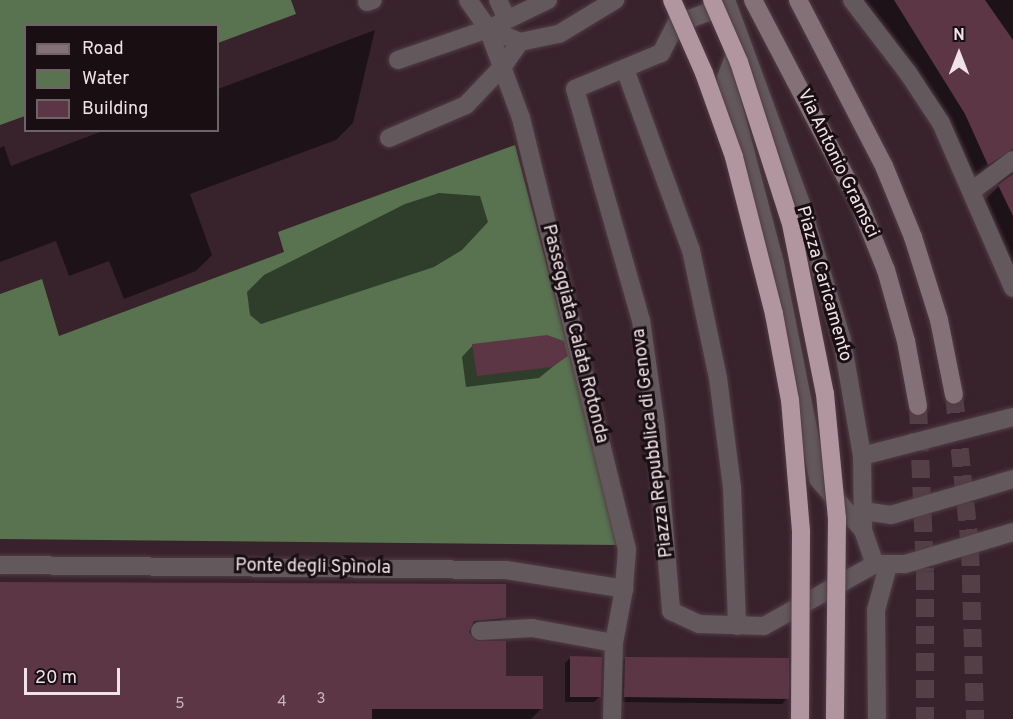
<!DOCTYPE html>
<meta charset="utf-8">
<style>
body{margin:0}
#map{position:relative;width:1013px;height:719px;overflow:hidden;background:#38222b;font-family:Overpass,sans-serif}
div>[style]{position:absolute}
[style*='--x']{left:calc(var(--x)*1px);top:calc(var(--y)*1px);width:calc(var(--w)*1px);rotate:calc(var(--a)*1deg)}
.water>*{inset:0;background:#597351}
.shadow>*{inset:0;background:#0007}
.building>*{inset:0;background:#5d3646}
.secondary-tunnel>*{height:18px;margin-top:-9px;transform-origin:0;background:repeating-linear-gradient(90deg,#543f47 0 18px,transparent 0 27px)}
.roads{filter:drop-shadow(0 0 2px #523d45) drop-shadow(0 0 2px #523d45)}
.lane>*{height:18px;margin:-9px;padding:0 9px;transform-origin:9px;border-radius:9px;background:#63585c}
.street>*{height:18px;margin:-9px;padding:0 9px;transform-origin:9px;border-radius:9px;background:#63585c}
.secondary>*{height:18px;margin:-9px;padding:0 9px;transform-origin:9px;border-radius:9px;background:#837177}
.bridges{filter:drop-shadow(0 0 2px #523d45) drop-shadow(0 0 2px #523d45)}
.highway-bridge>*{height:18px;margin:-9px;padding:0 9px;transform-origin:9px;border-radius:9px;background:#b196a0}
span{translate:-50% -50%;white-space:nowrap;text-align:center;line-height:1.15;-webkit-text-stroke:6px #190f13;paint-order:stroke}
.number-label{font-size:15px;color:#ccb7bf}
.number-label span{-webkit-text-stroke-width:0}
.street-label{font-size:18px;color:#f1e2e7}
.legend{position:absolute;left:24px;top:24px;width:195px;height:108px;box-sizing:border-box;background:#190f13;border:2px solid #6f6368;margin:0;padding:8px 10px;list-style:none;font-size:18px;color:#f1e2e7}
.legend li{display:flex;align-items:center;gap:12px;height:30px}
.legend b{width:30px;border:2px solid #6f6368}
.north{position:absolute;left:929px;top:24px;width:60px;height:60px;-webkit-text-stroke:4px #190f13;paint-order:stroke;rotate:0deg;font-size:16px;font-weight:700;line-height:24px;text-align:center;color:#f1e2e7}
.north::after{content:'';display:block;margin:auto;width:21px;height:27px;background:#f1e2e7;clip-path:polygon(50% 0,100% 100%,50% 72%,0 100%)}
.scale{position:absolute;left:24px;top:668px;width:96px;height:27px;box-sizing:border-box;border:3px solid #f1e2e7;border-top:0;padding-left:8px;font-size:18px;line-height:21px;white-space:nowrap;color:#f1e2e7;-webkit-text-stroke:4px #190f13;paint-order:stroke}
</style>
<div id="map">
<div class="water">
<i style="clip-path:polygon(0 0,291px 0,296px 14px,218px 43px,218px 26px,26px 26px,25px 116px,0 125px)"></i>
<i style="clip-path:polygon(515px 145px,620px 545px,0 539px,0 294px,42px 279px,59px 336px,284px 252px,278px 232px)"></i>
</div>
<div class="shadow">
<i style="clip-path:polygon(849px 0,1013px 0,1013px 290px,974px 211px,998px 187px,998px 179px,963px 188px,940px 139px,879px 39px)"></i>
<i style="clip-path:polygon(375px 30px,353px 123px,336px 140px,190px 194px,212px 255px,196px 271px,124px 299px,109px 261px,69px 276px,56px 241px,0 262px,0 148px,4px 146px,11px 166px,105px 130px,218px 130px,218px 89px)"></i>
<i style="clip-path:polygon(439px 193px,480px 196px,488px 222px,462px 250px,434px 267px,261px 324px,250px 315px,247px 292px,264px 275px,405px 204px)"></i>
<i style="clip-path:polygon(473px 345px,566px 356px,539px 378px,466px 387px,462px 357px)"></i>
<i style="clip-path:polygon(0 583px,504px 618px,483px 638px,472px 639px,504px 677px,542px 708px,531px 719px,0 719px)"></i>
<i style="clip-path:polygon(570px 658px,600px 696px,594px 702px,565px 702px,565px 663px)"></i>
<i style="clip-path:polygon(626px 658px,787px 698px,782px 704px,619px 702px,620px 664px)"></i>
</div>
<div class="building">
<i style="clip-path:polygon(894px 0,985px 0,1013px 40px,1013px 149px,988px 165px,965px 114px)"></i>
<i style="clip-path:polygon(1013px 174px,1013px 216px,998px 185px)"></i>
<i style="clip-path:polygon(547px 335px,564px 341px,568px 356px,552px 367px,477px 376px,472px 344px)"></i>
<i style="clip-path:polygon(0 582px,506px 584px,506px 618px,474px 621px,469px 632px,476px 641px,506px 641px,506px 676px,543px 676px,543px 709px,372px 709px,372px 719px,0 719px)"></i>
<i style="clip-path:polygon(570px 656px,602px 657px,601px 697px,570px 697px)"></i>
<i style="clip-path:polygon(625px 657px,789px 658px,789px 699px,624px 697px)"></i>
</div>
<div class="secondary-tunnel">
<i style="--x:954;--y:395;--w:154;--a:84"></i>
<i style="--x:970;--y:548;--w:171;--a:88.3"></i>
<i style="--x:918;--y:406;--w:166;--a:87.6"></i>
<i style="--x:925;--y:572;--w:147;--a:90"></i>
</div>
<div class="roads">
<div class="lane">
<i style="--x:498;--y:0;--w:21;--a:65"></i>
<i style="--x:548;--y:0;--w:67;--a:154.2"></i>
<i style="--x:488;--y:29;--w:35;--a:22"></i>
<i style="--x:520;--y:42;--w:40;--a:-12"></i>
<i style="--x:559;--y:34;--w:66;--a:-31.3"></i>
<i style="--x:727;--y:5;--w:54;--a:159.6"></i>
<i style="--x:676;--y:24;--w:33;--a:117"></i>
<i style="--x:661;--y:53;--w:93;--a:157.3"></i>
<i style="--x:575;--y:89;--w:240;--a:74.1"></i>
<i style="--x:641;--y:320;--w:108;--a:82"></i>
<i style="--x:656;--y:427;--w:185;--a:85.3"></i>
<i style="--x:671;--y:611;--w:31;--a:25"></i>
<i style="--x:699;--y:624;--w:65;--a:1.8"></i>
<i style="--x:764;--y:626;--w:127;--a:-29.2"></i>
<i style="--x:739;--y:44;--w:36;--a:111"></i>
<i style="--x:726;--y:78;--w:191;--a:75.2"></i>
<i style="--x:775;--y:263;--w:220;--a:78.7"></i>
<i style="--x:818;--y:479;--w:68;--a:48.6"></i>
<i style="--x:398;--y:60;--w:95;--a:-19"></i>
<i style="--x:625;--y:69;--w:193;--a:70"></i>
<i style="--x:691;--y:250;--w:131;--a:78.1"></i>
<i style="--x:718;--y:378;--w:110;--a:82.7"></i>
<i style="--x:732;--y:487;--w:139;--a:87.9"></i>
<i style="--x:389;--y:138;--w:84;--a:-23.2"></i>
<i style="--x:466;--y:105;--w:54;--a:-46.5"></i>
<i style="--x:503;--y:66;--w:29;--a:-55"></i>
<i style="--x:862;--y:456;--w:156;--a:-14.5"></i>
<i style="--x:863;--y:511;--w:28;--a:8"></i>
<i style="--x:891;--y:515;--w:127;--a:-16.4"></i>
</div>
<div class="street">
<i style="--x:468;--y:0;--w:35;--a:55"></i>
<i style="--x:488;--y:29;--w:95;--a:69.7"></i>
<i style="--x:521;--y:118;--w:444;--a:76.2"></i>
<i style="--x:627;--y:549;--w:40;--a:94.3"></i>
<i style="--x:624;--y:589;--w:55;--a:100.5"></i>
<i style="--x:614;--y:643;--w:76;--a:91.5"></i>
<i style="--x:726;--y:0;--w:217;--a:69.8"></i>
<i style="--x:801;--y:204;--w:142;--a:73.2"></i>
<i style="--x:842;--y:340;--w:118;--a:80.2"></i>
<i style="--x:862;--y:456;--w:74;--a:89.2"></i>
<i style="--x:863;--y:530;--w:36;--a:71"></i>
<i style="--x:875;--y:564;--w:30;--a:0"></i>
<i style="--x:905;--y:564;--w:113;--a:-16.5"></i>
<i style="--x:852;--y:0;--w:92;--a:52.5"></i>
<i style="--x:908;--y:73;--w:60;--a:56.6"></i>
<i style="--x:941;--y:123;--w:180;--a:66.4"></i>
<i style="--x:367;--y:2;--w:6;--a:-18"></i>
<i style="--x:973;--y:190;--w:50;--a:-36.9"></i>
<i style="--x:0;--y:565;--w:506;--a:0.57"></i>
<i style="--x:506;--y:570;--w:120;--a:9.1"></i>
<i style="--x:480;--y:631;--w:52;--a:-3.3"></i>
<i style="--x:532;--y:628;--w:83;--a:10.4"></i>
<i style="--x:877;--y:719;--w:109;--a:-90.5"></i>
<i style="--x:876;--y:610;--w:46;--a:-74.7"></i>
</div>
<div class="secondary">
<i style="--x:753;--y:0;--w:229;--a:62.4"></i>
<i style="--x:859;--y:203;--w:72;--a:68.1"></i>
<i style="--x:886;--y:270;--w:74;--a:74.3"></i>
<i style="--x:906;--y:341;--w:66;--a:79.5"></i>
<i style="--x:798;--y:0;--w:187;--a:62.6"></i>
<i style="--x:884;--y:166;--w:77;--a:67.8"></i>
<i style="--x:913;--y:237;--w:87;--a:72.6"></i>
<i style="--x:939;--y:320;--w:76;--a:78.7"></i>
</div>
</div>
<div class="bridges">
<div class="highway-bridge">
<i style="--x:672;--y:0;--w:80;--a:66.3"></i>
<i style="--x:704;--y:73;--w:89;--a:70.3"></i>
<i style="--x:734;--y:157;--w:162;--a:75.7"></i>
<i style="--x:774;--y:314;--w:87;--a:79.5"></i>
<i style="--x:790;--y:400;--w:132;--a:85.2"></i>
<i style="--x:801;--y:532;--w:187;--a:90.3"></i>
<i style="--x:712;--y:0;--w:68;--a:66.5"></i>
<i style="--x:739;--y:62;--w:170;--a:72.2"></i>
<i style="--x:791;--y:224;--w:173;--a:78.7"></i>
<i style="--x:825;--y:394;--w:126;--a:84.5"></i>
<i style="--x:837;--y:519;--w:200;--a:90.6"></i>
</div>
</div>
<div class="number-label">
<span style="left:321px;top:700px">3</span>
<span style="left:282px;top:703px">4</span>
<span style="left:180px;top:705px">5</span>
</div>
<div class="street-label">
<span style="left:837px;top:164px;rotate:64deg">Via Antonio Gramsci</span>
<span style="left:823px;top:284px;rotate:74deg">Piazza Caricamento</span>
<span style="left:574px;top:334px;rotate:76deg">Passeggiata Calata Rotonda</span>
<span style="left:654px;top:443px;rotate:-97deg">Piazza Repubblica di Genova</span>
<span style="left:313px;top:568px;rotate:1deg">Ponte degli Spìnola</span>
</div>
<ul class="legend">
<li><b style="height:8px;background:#837177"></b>Road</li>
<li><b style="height:16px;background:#597351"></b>Water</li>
<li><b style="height:16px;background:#5d3646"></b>Building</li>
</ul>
<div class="north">N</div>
<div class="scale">20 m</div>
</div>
